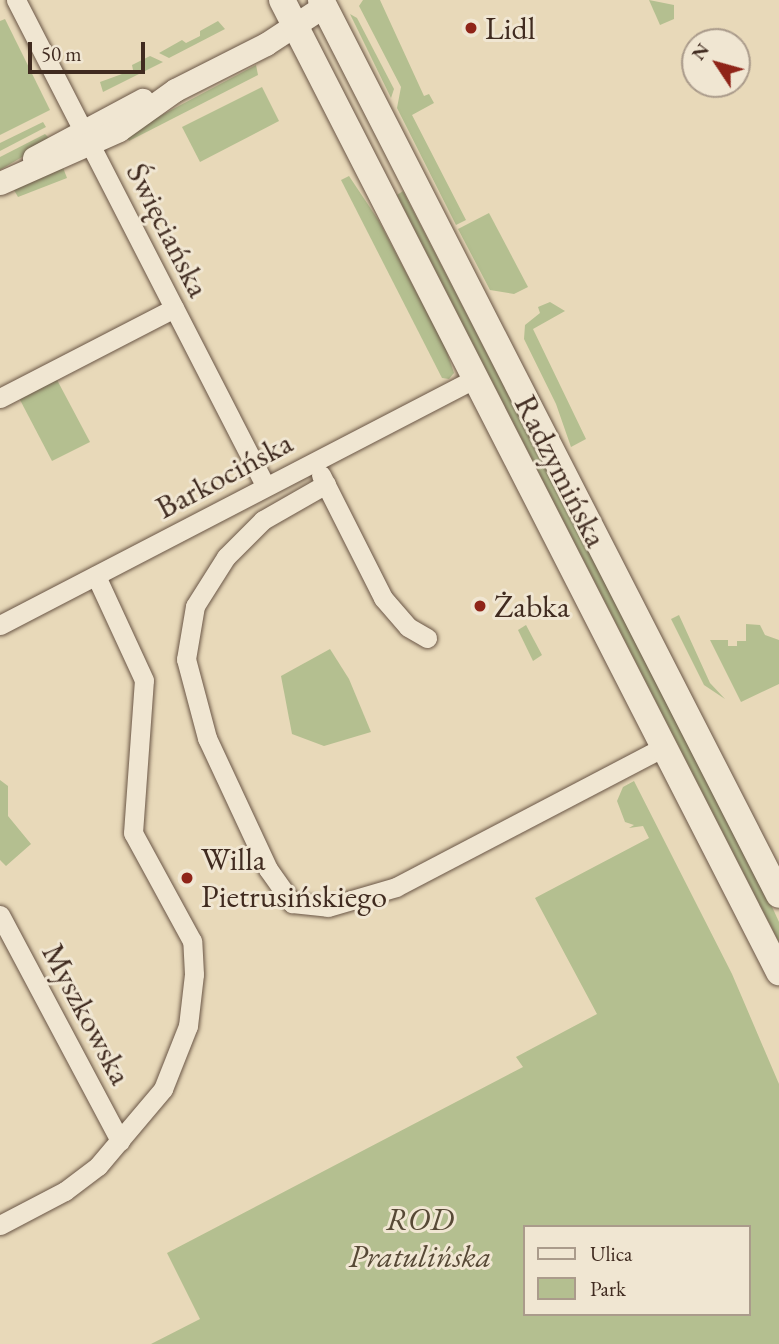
<!DOCTYPE html>
<meta charset="utf-8">
<style>
body{margin:0}
#map{position:relative;width:779px;height:1344px;overflow:hidden;background:#e8d9b9;font-family:"EB Garamond",serif}
div>[style]{position:absolute}
[style*='--x']{left:calc(var(--x)*1px);top:calc(var(--y)*1px);width:calc(var(--w)*1px);rotate:calc(var(--a)*1deg)}
.green>*{inset:0;background:#b4bf90}
.roads{filter:drop-shadow(0 0 2px #6a5646) drop-shadow(0 0 2px #6a5646)}
.minor>*{height:19px;margin:-9.5px;padding:0 9.5px;transform-origin:9.5px;border-radius:9.5px;background:#f0e6d2}
.tertiary>*{height:23px;margin:-11.5px;padding:0 11.5px;transform-origin:11.5px;border-radius:11.5px;background:#f0e6d2}
.secondary>*{height:26px;margin:-13px;padding:0 13px;transform-origin:13px;border-radius:13px;background:#f0e6d2}
.dots>*{width:19px;height:19px;translate:-50% -50%;box-sizing:border-box;border:4px solid #f0e6d2;border-radius:50%}
span{translate:-50% -50%;white-space:nowrap;text-align:center;line-height:1.15;-webkit-text-stroke:6px #f0e6d2;paint-order:stroke}
.poi-label{font-size:32px;color:#402b20}
.left{translate:0 -50%;text-align:left}
.street-label{font-size:32px;color:#402b20}
.park-label{font-size:32px;color:#574936;font-style:italic}
.legend{position:absolute;left:523px;top:1225px;width:228px;height:91px;box-sizing:border-box;background:#f0e6d2;border:2px solid #aa9b8b;margin:0;padding:9px 12px;list-style:none;font-size:21px;color:#402b20}
.legend li{display:flex;align-items:center;gap:14px;height:35px}
.legend b{width:35px;border:2px solid #aa9b8b}
.north{position:absolute;left:681px;top:28px;width:70px;height:70px;box-sizing:border-box;background:#f0e6d2;border:2px solid #aa9b8b;border-radius:50%;rotate:306deg;font-size:19px;font-weight:700;line-height:28px;text-align:center;color:#402b20}
.north::after{content:'';display:block;margin:auto;width:24px;height:32px;background:#8f2418;clip-path:polygon(50% 0,100% 100%,50% 72%,0 100%)}
.scale{position:absolute;left:28px;top:42px;width:117px;height:32px;box-sizing:border-box;border:4px solid #402b20;border-top:0;padding-left:9px;font-size:21px;line-height:24px;white-space:nowrap;color:#402b20;-webkit-text-stroke:5px #f0e6d2;paint-order:stroke}
</style>
<div id="map">
<div class="green">
<i style="clip-path:polygon(380px 0,424px 96px,429px 94px,434px 103px,412px 115px,466px 220px,456px 225px,397px 108px,401px 87px,359px 6px,363px 0)"></i>
<i style="clip-path:polygon(649px 0,674px 5px,674px 19px,660px 25px)"></i>
<i style="clip-path:polygon(350px 14px,357px 18px,394px 89px,391px 98px)"></i>
<i style="clip-path:polygon(5px 19px,50px 110px,0 135px,0 21px)"></i>
<i style="clip-path:polygon(218px 21px,225px 29px,169px 58px,159px 53px,182px 40px,186px 43px,200px 36px,200px 31px)"></i>
<i style="clip-path:polygon(150px 56px,163px 62px,103px 92px,100px 82px,133px 70px,132px 65px)"></i>
<i style="clip-path:polygon(256px 65px,258px 75px,129px 141px,126px 134px)"></i>
<i style="clip-path:polygon(262px 87px,279px 121px,200px 162px,182px 127px)"></i>
<i style="clip-path:polygon(43px 122px,46px 127px,0 151px,0 143px)"></i>
<i style="clip-path:polygon(45px 134px,51px 140px,0 170px,0 157px)"></i>
<i style="clip-path:polygon(62px 165px,67px 178px,18px 197px,14px 190px)"></i>
<i style="clip-path:polygon(349px 176px,379px 221px,446px 349px,454px 373px,449px 379px,442px 378px,341px 180px)"></i>
<i style="clip-path:polygon(403px 191px,768px 898px,779px 922px,779px 942px,397px 195px)"></i>
<i style="clip-path:polygon(489px 213px,528px 287px,514px 294px,490px 290px,458px 229px)"></i>
<i style="clip-path:polygon(550px 302px,565px 311px,533px 329px,586px 439px,571px 447px,556px 404px,524px 339px,525px 325px,540px 313px,538px 307px)"></i>
<i style="clip-path:polygon(56px 378px,90px 442px,52px 461px,19px 398px)"></i>
<i style="clip-path:polygon(679px 615px,710px 683px,725px 699px,704px 685px,671px 619px)"></i>
<i style="clip-path:polygon(746px 624px,760px 625px,765px 635px,779px 640px,779px 684px,741px 702px,710px 640px,728px 640px,728px 646px,737px 646px,737px 641px,746px 641px)"></i>
<i style="clip-path:polygon(526px 625px,542px 655px,533px 661px,518px 630px)"></i>
<i style="clip-path:polygon(330px 649px,349px 679px,371px 732px,324px 746px,292px 734px,281px 676px)"></i>
<i style="clip-path:polygon(0 780px,8px 786px,8px 816px,31px 844px,6px 866px,0 860px)"></i>
<i style="clip-path:polygon(evenodd,634px 781px,732px 974px,779px 1084px,779px 1344px,151px 1344px,200px 1319px,167px 1253px,523px 1067px,516px 1057px,597px 1014px,535px 898px,649px 838px,643px 826px,629px 828px,634px 825px,625px 822px,617px 801px,623px 787px,634px 781px,525px 1227px,749px 1227px,749px 1314px,525px 1314px,525px 1227px)"></i>
</div>
<div class="roads">
<div class="minor">
<i style="--x:16;--y:0;--w:547;--a:62.83"></i>
<i style="--x:0;--y:398;--w:196;--a:-27.3"></i>
<i style="--x:321;--y:475;--w:138;--a:63.2"></i>
<i style="--x:383;--y:598;--w:38;--a:49"></i>
<i style="--x:408;--y:627;--w:22;--a:30"></i>
<i style="--x:326;--y:484;--w:73;--a:150.3"></i>
<i style="--x:263;--y:520;--w:52;--a:135"></i>
<i style="--x:226;--y:557;--w:58;--a:122.3"></i>
<i style="--x:195;--y:606;--w:54;--a:99.6"></i>
<i style="--x:186;--y:659;--w:82;--a:75.1"></i>
<i style="--x:207;--y:738;--w:145;--a:65"></i>
<i style="--x:268;--y:869;--w:42;--a:54.8"></i>
<i style="--x:292;--y:903;--w:36;--a:6"></i>
<i style="--x:328;--y:907;--w:71;--a:-16.4"></i>
<i style="--x:396;--y:887;--w:305;--a:-27.6"></i>
<i style="--x:0;--y:625;--w:536;--a:-27.43"></i>
<i style="--x:0;--y:915;--w:256;--a:62"></i>
<i style="--x:0;--y:1225;--w:73;--a:-27.6"></i>
<i style="--x:65;--y:1191;--w:41;--a:-37.1"></i>
<i style="--x:98;--y:1166;--w:101;--a:-49.8"></i>
<i style="--x:163;--y:1089;--w:68;--a:-68.4"></i>
<i style="--x:188;--y:1026;--w:52;--a:-83.4"></i>
<i style="--x:194;--y:974;--w:33;--a:-93"></i>
<i style="--x:192;--y:941;--w:123;--a:-118.6"></i>
<i style="--x:133;--y:833;--w:153;--a:-85.9"></i>
<i style="--x:144;--y:680;--w:115;--a:-114.8"></i>
</div>
<div class="tertiary">
<i style="--x:34;--y:158;--w:123;--a:-28.2"></i>
<i style="--x:0;--y:183;--w:130;--a:-24"></i>
<i style="--x:119;--y:130;--w:69;--a:-35.5"></i>
<i style="--x:175;--y:90;--w:102;--a:-26.8"></i>
<i style="--x:266;--y:44;--w:69;--a:-33.2"></i>
</div>
<div class="secondary">
<i style="--x:282;--y:0;--w:1092;--a:62.92"></i>
<i style="--x:321;--y:0;--w:1005;--a:62.9"></i>
</div>
</div>
<div class="dots">
<i style="left:471px;top:28px;background:#8f2418"></i>
<i style="left:480px;top:606px;background:#8f2418"></i>
<i style="left:187px;top:878px;background:#8f2418"></i>
</div>
<div class="poi-label">
<span class="left" style="left:485px;top:28px">Lidl</span>
<span class="left" style="left:494px;top:606px">Żabka</span>
<span class="left" style="left:201px;top:878px">Willa<br>Pietrusińskiego</span>
</div>
<div class="street-label">
<span style="left:168px;top:230px;rotate:63deg">Święciańska</span>
<span style="left:561px;top:471px;rotate:63deg">Radzymińska</span>
<span style="left:224px;top:475px;rotate:-28deg">Barkocińska</span>
<span style="left:87px;top:1014px;rotate:62deg">Myszkowska</span>
</div>
<div class="park-label">
<span style="left:420px;top:1238px">ROD<br>Pratulińska</span>
</div>
<ul class="legend">
<li><b style="height:9px;background:#f0e6d2"></b>Ulica</li>
<li><b style="height:19px;background:#b4bf90"></b>Park</li>
</ul>
<div class="north">N</div>
<div class="scale">50 m</div>
</div>
